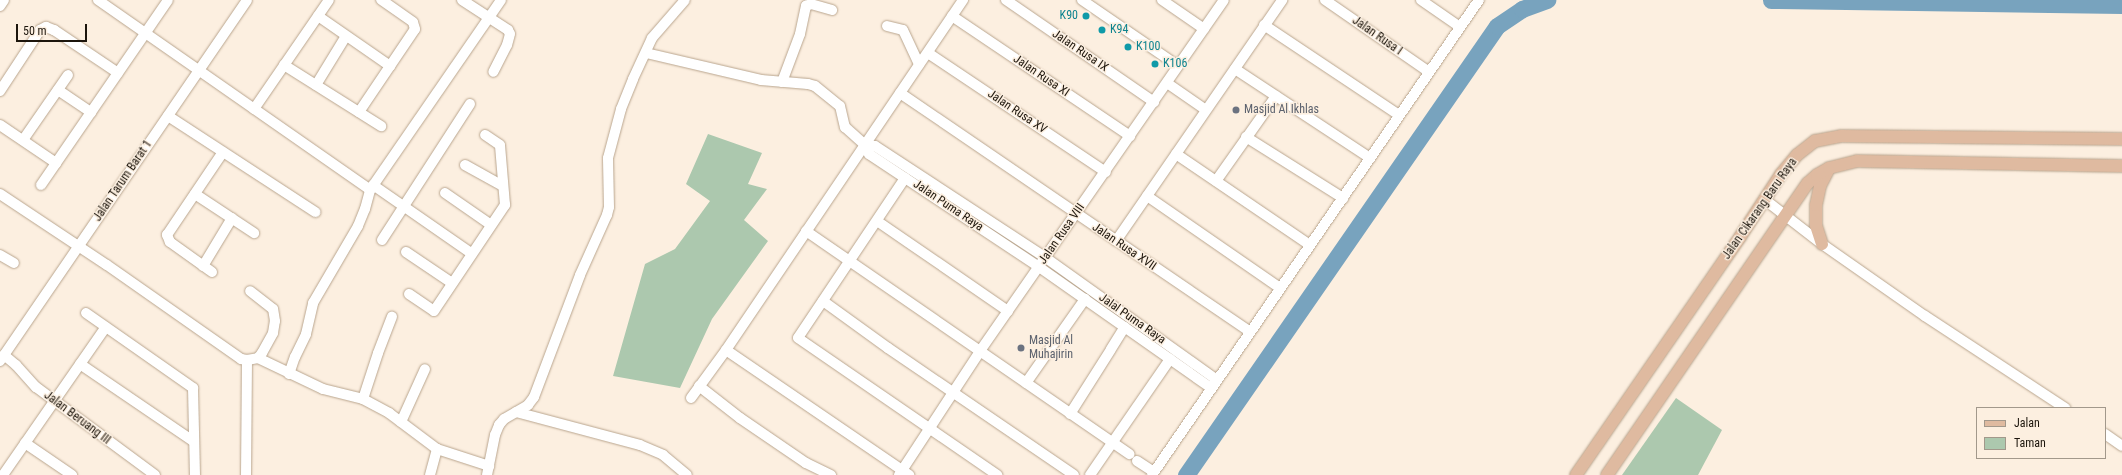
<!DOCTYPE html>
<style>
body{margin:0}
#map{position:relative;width:2122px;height:475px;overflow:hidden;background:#fcefe0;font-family:"Roboto Condensed",sans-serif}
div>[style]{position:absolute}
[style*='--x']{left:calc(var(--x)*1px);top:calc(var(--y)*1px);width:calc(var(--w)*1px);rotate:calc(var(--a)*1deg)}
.green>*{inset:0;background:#acc8ae}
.river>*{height:17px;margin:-8.5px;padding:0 8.5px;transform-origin:8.5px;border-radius:8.5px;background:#78a3be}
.roads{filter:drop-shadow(0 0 1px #b9a58e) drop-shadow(0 0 1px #b9a58e)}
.minor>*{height:10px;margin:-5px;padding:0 5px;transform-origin:5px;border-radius:5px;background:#fff}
.major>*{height:12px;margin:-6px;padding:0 6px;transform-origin:6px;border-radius:6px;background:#dfbaa0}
.dots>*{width:11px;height:11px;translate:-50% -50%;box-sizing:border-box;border:2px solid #fcefe0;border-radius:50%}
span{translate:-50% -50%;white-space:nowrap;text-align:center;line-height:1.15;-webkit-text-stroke:3px #fcefe0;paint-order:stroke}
.culture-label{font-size:12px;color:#0d838f}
.right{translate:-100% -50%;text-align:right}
.left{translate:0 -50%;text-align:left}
.street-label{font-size:12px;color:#1c150c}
.worship-label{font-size:12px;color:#5b616d}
.legend{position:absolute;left:1976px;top:407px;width:130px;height:52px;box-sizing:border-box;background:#fcefe0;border:1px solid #a2988b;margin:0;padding:5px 7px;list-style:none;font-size:12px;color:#1c150c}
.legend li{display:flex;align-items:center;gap:8px;height:20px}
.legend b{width:20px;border:1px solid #a2988b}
.scale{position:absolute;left:16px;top:24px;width:71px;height:18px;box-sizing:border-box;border:2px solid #1c150c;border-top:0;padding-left:5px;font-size:12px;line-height:14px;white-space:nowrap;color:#1c150c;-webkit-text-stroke:3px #fcefe0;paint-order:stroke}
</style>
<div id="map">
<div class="green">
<i style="clip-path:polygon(708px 134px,762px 153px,748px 184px,767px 189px,744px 220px,768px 241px,712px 319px,680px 388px,613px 376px,645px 264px,675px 249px,710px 201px,686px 184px)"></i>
<i style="clip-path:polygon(1676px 398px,1722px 430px,1698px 475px,1622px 475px)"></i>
</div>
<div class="river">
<i style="--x:1771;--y:0;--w:351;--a:0.8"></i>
<i style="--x:1186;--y:475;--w:546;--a:-55.29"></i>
<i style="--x:1497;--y:26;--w:30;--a:-34"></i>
<i style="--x:1522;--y:9;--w:27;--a:-20"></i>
</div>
<div class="roads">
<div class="minor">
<i style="--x:98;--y:0;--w:332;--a:34.9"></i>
<i style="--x:462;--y:0;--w:55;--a:33.1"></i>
<i style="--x:508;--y:30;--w:4;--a:63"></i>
<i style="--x:510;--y:34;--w:11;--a:105"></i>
<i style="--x:507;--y:45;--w:30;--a:117"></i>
<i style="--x:1006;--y:0;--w:180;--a:34.6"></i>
<i style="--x:1082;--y:0;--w:116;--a:34.5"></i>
<i style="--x:1162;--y:0;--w:51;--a:34.6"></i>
<i style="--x:1325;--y:0;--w:126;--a:34.7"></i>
<i style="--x:1421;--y:0;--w:47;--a:34.7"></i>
<i style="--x:0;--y:6;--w:7;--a:-56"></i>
<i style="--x:318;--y:16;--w:88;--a:34.8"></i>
<i style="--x:952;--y:16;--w:215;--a:34"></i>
<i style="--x:1264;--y:25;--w:162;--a:33.7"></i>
<i style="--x:887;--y:26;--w:16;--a:14"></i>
<i style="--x:903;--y:30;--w:38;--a:65"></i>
<i style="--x:646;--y:53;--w:118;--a:13.2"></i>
<i style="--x:761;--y:80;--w:47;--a:4.9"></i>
<i style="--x:808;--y:84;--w:7;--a:16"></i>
<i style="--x:815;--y:86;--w:32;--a:39"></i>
<i style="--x:840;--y:106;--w:22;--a:77"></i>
<i style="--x:845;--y:127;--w:27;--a:42"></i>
<i style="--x:865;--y:145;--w:10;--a:66"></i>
<i style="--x:869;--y:154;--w:204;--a:33.6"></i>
<i style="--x:1039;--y:267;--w:210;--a:35.1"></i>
<i style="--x:928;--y:53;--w:214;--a:33.8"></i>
<i style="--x:284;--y:65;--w:115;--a:32.2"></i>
<i style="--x:1235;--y:69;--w:162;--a:33.4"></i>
<i style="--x:782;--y:82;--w:51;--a:-69.4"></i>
<i style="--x:800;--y:34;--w:29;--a:-78"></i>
<i style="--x:806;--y:6;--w:5;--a:-22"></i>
<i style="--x:811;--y:4;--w:22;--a:16"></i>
<i style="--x:1167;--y:83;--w:47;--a:34.7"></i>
<i style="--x:316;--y:85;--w:57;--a:-58.5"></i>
<i style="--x:58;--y:90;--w:40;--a:34"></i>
<i style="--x:0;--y:91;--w:73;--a:-56.7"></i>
<i style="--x:40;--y:30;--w:7;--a:-27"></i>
<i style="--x:46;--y:27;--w:9;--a:21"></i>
<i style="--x:54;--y:30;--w:77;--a:33.9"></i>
<i style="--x:900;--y:93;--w:424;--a:34.3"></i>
<i style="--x:254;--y:109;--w:132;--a:-55.5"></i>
<i style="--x:359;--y:112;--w:100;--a:-56"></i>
<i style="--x:415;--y:29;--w:7;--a:-106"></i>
<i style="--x:413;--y:22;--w:39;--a:-145"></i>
<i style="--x:168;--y:116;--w:176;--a:33.1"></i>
<i style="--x:0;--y:125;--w:68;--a:34.2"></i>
<i style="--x:1246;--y:137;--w:115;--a:32.2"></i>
<i style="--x:23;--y:140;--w:79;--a:-55.3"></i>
<i style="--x:865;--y:145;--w:10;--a:6"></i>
<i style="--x:875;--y:146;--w:204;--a:33.2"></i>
<i style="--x:1046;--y:258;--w:210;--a:35.5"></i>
<i style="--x:1176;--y:154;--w:162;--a:34.2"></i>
<i style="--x:465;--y:165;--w:43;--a:28.9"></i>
<i style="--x:905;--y:178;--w:192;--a:123.8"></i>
<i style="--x:798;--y:338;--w:242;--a:34.5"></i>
<i style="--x:1216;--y:181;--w:104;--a:-54.8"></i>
<i style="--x:41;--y:185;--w:224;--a:-55.5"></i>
<i style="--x:373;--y:185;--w:119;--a:34.8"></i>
<i style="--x:445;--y:193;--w:56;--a:34.8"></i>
<i style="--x:0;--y:194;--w:128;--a:33.6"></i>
<i style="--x:107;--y:265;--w:164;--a:35"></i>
<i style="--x:241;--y:359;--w:6;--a:9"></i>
<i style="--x:247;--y:360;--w:11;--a:-10"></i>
<i style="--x:258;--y:358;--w:6;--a:-51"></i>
<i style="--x:262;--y:353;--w:23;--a:-61"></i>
<i style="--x:273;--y:333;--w:12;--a:-81"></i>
<i style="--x:275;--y:321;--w:12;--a:-99"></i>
<i style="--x:273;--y:309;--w:29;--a:-142"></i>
<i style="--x:195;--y:194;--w:71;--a:33.5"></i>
<i style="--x:1147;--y:196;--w:162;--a:34.7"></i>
<i style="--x:1764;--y:199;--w:73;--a:37.8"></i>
<i style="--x:1822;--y:244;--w:126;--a:35"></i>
<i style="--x:1925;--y:316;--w:168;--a:33.3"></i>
<i style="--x:877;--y:221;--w:159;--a:34.5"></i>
<i style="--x:806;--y:231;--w:393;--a:34.6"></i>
<i style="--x:382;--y:240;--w:162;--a:-57.1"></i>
<i style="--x:1116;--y:241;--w:293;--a:-55.4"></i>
<i style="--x:406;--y:252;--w:55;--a:34"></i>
<i style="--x:0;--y:255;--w:16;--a:30"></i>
<i style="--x:203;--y:266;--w:56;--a:-58.9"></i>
<i style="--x:212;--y:272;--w:52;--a:-144.5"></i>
<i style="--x:170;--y:242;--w:8;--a:-113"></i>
<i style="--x:167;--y:235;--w:100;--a:-56"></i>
<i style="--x:409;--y:294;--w:30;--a:34"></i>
<i style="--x:434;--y:311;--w:128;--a:-56.2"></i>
<i style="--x:505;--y:205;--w:60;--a:-94.8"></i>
<i style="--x:500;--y:145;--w:18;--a:-146"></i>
<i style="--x:823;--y:301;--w:80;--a:35.9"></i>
<i style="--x:888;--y:348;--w:225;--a:34.3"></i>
<i style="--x:86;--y:313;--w:131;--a:35"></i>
<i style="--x:193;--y:388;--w:87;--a:88.7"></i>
<i style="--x:1111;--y:349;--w:26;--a:-58"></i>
<i style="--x:726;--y:350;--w:222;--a:34.3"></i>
<i style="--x:4;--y:355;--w:16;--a:40"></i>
<i style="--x:16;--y:365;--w:30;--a:48"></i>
<i style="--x:36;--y:387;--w:148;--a:36.5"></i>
<i style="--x:258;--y:358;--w:72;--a:25.5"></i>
<i style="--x:323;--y:389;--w:41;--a:14"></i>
<i style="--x:363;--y:399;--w:30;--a:28"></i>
<i style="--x:389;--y:413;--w:60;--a:36.9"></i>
<i style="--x:437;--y:449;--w:55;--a:18.1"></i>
<i style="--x:0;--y:361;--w:437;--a:-55.6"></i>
<i style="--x:80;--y:364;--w:137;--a:34.3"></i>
<i style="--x:289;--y:374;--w:18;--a:-71"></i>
<i style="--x:295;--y:357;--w:25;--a:-64"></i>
<i style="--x:306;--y:334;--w:32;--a:-77"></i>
<i style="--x:313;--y:303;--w:89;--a:-59.7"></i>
<i style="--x:358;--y:226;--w:18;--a:-68"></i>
<i style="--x:365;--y:209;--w:20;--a:-75"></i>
<i style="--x:370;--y:190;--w:231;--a:-55.4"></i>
<i style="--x:1026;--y:383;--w:103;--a:-54.9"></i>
<i style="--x:699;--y:386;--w:52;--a:38"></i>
<i style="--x:740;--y:418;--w:80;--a:34.3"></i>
<i style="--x:806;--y:463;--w:28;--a:26"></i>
<i style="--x:691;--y:398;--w:59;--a:-53.9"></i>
<i style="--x:726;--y:350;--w:423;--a:-55.9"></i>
<i style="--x:363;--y:399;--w:48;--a:-71.9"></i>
<i style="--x:378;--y:353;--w:39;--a:-69"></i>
<i style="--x:516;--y:412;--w:128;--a:14.9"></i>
<i style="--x:640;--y:445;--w:25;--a:23"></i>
<i style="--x:663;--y:455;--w:31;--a:40"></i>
<i style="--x:1070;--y:414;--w:75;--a:-57.6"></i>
<i style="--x:401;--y:422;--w:58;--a:-65.6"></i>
<i style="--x:2105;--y:434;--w:21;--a:35"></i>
<i style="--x:25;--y:443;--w:57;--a:34.2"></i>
<i style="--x:1137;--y:461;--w:20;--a:33"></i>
<i style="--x:3;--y:475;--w:180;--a:-55.2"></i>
<i style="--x:246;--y:475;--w:115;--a:-89.5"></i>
<i style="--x:430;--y:475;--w:27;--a:-75"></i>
<i style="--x:487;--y:475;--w:41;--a:-78.7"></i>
<i style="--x:495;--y:435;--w:11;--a:-68"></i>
<i style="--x:499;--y:425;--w:8;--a:-50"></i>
<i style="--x:504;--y:419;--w:28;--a:-30"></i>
<i style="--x:528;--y:405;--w:10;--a:-53"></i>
<i style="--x:534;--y:397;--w:130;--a:-69.3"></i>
<i style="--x:580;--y:275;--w:66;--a:-65.8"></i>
<i style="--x:607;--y:215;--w:8;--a:-76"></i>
<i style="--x:609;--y:207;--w:49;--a:-91.2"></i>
<i style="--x:608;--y:158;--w:51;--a:-75.1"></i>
<i style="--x:621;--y:109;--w:32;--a:-68"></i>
<i style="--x:633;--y:79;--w:45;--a:-65.1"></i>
<i style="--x:652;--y:38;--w:50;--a:-49"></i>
<i style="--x:899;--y:475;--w:148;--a:-56.8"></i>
<i style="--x:980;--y:351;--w:427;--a:-55.2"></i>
<i style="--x:1090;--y:475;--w:141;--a:-55.4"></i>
<i style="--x:1152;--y:475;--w:577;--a:-55.46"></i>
</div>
<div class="major">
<i style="--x:1822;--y:244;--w:20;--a:-108"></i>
<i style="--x:1816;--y:225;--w:20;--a:-90"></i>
<i style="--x:1816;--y:205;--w:19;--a:-78"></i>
<i style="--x:1820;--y:186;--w:20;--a:-63"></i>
<i style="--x:1576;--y:475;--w:289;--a:-55.4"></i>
<i style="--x:1740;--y:237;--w:75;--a:-56.9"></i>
<i style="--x:1781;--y:174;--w:25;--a:-50"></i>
<i style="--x:1797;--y:155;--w:23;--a:-38"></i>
<i style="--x:1815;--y:141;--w:26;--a:-11"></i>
<i style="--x:1841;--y:136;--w:281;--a:0.6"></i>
<i style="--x:1607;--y:475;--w:354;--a:-55.5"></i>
<i style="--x:1808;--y:183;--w:12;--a:-42"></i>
<i style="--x:1817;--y:175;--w:14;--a:-30"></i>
<i style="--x:1829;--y:168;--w:29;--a:-14"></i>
<i style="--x:1857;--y:161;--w:265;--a:1.1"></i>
</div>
</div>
<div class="dots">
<i style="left:1086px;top:16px;background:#0f9aa8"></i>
<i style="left:1102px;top:30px;background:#0f9aa8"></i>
<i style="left:1128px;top:47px;background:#0f9aa8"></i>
<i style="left:1155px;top:64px;background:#0f9aa8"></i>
<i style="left:1236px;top:110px;background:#6b7280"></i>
<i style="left:1021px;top:348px;background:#6b7280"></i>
</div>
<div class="culture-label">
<span class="right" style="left:1078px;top:16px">K90</span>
<span class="left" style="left:1110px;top:30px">K94</span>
<span class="left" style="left:1136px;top:47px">K100</span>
<span class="left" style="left:1163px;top:64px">K106</span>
</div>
<div class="street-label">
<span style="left:1377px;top:36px;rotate:35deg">Jalan Rusa I</span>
<span style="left:1080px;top:51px;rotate:34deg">Jalan Rusa IX</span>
<span style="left:1041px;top:76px;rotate:34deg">Jalan Rusa XI</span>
<span style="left:1017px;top:112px;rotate:34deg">Jalan Rusa XV</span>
<span style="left:123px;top:181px;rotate:-56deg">Jalan Tarum Barat 1</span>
<span style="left:948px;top:206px;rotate:34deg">Jalan Puma Raya</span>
<span style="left:1760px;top:209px;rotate:-55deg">Jalan Cikarang Baru Raya</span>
<span style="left:1062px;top:234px;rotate:-55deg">Jalan Rusa VIII</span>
<span style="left:1124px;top:247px;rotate:34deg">Jalan Rusa XVII</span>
<span style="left:1132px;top:319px;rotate:35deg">Jalal Puma Raya</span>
<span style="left:77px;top:418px;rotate:37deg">Jalan Beruang III</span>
</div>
<div class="worship-label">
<span class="left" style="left:1244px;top:110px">Masjid Al Ikhlas</span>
<span class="left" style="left:1029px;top:348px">Masjid Al<br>Muhajirin</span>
</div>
<ul class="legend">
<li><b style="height:5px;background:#dfbaa0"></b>Jalan</li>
<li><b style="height:11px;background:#acc8ae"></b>Taman</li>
</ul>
<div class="scale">50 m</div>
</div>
